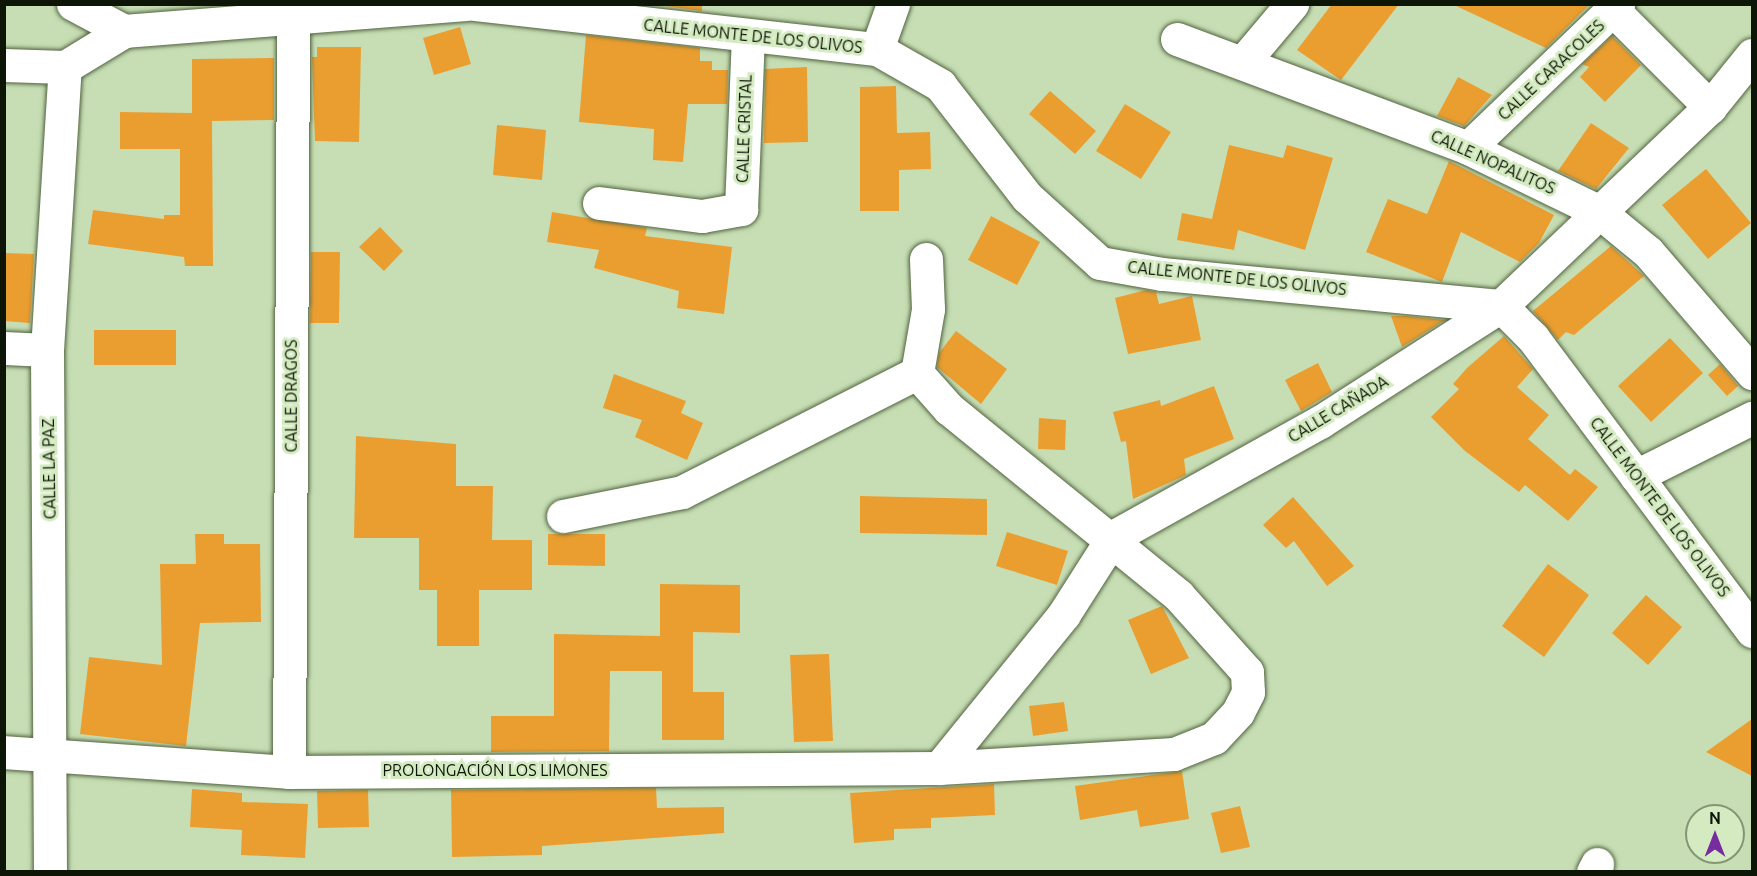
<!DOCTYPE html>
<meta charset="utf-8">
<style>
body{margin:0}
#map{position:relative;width:1757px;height:876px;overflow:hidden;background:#c7deb4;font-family:Ubuntu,sans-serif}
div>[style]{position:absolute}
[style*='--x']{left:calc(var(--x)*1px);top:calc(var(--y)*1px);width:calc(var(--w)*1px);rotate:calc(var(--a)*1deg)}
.building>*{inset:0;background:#eb9e30}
.roads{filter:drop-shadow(0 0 2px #516440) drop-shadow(0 0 2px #516440)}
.minor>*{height:33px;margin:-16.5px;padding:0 16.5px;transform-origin:16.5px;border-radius:16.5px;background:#fff}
.tertiary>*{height:33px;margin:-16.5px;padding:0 16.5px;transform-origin:16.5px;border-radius:16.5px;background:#fff}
span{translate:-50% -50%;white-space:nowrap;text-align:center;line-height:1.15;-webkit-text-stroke:6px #d4ebc1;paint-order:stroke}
.street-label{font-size:16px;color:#0d1506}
.frame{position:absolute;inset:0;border:6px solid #0d1506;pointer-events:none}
.north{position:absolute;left:1685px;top:804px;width:60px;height:60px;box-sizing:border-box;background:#d4ebc1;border:2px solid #849576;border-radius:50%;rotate:0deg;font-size:16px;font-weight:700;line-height:24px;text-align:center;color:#0d1506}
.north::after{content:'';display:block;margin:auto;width:21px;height:27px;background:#772da0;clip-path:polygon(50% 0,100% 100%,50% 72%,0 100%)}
</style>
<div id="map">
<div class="building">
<i style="clip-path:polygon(665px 4px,702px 4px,702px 11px,665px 6px)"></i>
<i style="clip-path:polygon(1332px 4px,1399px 4px,1341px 80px,1297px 50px)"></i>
<i style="clip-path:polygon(1452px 4px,1590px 4px,1546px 48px)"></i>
<i style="clip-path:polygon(460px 27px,471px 64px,434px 75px,423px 38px)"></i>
<i style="clip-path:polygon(586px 35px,700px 48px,700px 61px,712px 61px,712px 70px,728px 70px,727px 104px,688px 104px,683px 162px,653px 160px,654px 129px,579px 122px)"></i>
<i style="clip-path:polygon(1612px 36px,1641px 65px,1605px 102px,1580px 77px,1589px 67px,1582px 64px)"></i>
<i style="clip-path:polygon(317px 47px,361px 47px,359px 142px,315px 141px,312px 57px,317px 57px)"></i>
<i style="clip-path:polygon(274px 58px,274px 120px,212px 121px,213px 266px,185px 266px,184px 257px,88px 244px,93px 210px,164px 219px,164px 215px,180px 215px,180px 149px,120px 149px,120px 112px,192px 113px,192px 59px)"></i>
<i style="clip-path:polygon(807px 67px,808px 142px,764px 143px,765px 69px)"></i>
<i style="clip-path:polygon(1458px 77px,1492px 95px,1464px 126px,1437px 116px)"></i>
<i style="clip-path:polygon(896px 86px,897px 133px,930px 132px,931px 169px,899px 170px,899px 211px,860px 211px,860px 87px)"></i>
<i style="clip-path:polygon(1050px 91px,1096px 131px,1075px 154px,1029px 114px)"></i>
<i style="clip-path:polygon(1125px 104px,1171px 132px,1141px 179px,1096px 151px)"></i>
<i style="clip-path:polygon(1591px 123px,1629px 148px,1596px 189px,1558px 171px)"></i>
<i style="clip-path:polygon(497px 125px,546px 130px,542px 180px,493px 175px)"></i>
<i style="clip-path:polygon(1229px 145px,1283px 158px,1287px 145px,1333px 158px,1305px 250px,1238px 230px,1234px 250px,1177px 240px,1182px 213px,1212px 219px)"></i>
<i style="clip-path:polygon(1449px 161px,1554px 215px,1539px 243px,1520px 262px,1461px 232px,1442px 282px,1366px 252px,1388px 199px,1427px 214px)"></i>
<i style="clip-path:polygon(1706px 169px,1751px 223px,1708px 259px,1662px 205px)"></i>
<i style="clip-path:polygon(552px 212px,647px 228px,645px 236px,732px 247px,724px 314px,677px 308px,679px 291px,594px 268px,599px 250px,547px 242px)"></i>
<i style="clip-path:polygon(991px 216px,1040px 242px,1017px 285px,968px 260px)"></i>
<i style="clip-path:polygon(380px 227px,403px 251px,384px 271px,359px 247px)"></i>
<i style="clip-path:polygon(1611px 246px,1644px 276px,1574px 335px,1566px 332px,1558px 340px,1533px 311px)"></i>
<i style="clip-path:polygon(311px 252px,340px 252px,339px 323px,310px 323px)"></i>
<i style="clip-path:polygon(4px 253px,34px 254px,30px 323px,4px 321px)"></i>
<i style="clip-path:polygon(1146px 290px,1156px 292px,1159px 304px,1192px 296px,1201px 340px,1128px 354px,1115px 298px)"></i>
<i style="clip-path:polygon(1391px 316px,1407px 316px,1445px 320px,1402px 347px)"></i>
<i style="clip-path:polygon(94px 330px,176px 330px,176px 365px,94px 365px)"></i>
<i style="clip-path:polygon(956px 331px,1007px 369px,981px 404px,937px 367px,939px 353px)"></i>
<i style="clip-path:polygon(1504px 336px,1533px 369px,1517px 387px,1549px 415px,1528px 439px,1570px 475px,1575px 469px,1598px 487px,1568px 521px,1525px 485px,1519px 492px,1465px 451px,1431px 417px,1459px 389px,1453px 384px,1467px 368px)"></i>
<i style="clip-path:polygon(1670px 338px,1703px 373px,1651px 422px,1618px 386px)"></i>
<i style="clip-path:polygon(1318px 363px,1332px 392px,1301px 411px,1285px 380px)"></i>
<i style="clip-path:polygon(1720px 364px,1738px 386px,1727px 396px,1708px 375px)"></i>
<i style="clip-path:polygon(614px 374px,686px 401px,681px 413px,703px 423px,687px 460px,635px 437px,642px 420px,603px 408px)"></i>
<i style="clip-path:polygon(1214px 386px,1234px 439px,1184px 459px,1186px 475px,1133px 499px,1126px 441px,1121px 442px,1113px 412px,1160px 400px,1161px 406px)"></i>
<i style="clip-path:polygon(1039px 418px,1066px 420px,1065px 450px,1038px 449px)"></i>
<i style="clip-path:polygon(356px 436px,456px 444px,456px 486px,493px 486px,492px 540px,532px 540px,532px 590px,479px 590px,479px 646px,437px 646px,437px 590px,419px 590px,419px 538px,354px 538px)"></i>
<i style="clip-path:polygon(860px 496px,987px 499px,987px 535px,860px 533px)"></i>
<i style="clip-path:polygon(1293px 497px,1354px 566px,1327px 586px,1294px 541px,1286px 548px,1263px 525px)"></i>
<i style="clip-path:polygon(1007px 532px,1068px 551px,1057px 585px,996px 566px)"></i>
<i style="clip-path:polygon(195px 534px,224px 534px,224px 544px,260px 544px,261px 622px,200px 623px,186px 746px,80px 734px,89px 657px,162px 665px,160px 564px,196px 564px)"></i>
<i style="clip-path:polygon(548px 534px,605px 534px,605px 566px,548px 565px)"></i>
<i style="clip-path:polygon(1548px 564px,1589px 595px,1544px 657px,1502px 626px)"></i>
<i style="clip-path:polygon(660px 584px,740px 585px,740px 633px,693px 632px,693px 692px,724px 692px,724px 740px,662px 740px,662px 671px,610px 671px,609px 751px,491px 752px,491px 716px,554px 716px,554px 634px,660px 636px)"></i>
<i style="clip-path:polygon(1646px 595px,1682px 627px,1648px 665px,1612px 633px)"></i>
<i style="clip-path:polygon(1162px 606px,1189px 658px,1151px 674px,1128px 620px)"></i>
<i style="clip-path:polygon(829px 654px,833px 741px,794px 742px,790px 655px)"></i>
<i style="clip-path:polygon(1064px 702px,1068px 731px,1033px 736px,1029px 706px)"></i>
<i style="clip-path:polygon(1752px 719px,1752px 776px,1706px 752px)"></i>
<i style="clip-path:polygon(1182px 771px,1189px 819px,1140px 827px,1137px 810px,1080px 820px,1075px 786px)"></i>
<i style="clip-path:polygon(994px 784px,995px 815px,931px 818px,931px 828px,894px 829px,894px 840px,854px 843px,850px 793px)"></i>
<i style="clip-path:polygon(656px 788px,657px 808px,724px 807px,724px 833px,542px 846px,542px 855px,452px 857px,451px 790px)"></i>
<i style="clip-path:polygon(192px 789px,242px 793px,242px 802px,308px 804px,305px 858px,241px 855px,242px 830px,190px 827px)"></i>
<i style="clip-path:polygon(368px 790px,369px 827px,318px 828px,317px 791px)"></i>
<i style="clip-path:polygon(1240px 806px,1250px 847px,1221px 853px,1211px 813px)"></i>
</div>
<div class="roads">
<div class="minor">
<i style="--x:73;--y:4;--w:58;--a:27.9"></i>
<i style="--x:1614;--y:11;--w:136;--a:45"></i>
<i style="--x:1177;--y:39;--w:311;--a:20.5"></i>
<i style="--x:1468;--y:148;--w:144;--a:25.9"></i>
<i style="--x:1598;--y:211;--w:65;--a:39.4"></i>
<i style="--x:1648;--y:252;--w:160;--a:49.3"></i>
<i style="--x:877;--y:49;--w:48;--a:-70.4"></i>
<i style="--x:1244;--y:61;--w:75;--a:-49.9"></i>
<i style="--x:1468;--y:148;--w:208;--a:-43.8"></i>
<i style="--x:599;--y:203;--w:104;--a:7.2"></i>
<i style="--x:702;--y:216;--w:40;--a:-10"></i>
<i style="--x:741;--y:209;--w:172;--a:-87.7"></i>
<i style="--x:4;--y:348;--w:43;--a:2.7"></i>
<i style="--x:1636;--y:476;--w:130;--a:-26.6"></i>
<i style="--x:563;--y:516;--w:121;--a:-11.4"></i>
<i style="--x:682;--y:492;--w:263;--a:-26.9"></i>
<i style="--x:4;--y:752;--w:286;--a:4"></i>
<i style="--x:289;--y:772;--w:650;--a:-0.35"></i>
<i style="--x:939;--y:768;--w:235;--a:-3.4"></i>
<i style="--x:1174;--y:754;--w:43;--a:-21.8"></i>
<i style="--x:1214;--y:738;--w:35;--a:-47"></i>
<i style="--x:1238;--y:712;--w:22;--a:-63"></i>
<i style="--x:1248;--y:692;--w:20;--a:-93"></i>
<i style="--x:1247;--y:672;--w:103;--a:-131.9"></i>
<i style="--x:1178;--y:595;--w:295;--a:-140.9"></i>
<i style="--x:949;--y:409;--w:48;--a:-131.6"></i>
<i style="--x:917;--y:373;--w:65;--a:-80.2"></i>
<i style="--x:928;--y:309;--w:50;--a:-92.3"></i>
<i style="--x:939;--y:768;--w:198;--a:-50.9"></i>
<i style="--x:1064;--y:614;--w:91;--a:-57.5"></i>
<i style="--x:1113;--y:537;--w:237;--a:-29.1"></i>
<i style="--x:1320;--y:422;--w:215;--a:-32.7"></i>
<i style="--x:1501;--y:306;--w:289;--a:-43.6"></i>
<i style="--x:1710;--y:107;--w:67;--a:-51.1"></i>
<i style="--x:289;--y:772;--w:751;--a:-89.69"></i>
<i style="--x:50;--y:872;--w:522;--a:-90.33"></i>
<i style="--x:47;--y:350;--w:284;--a:-86.4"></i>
<i style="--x:1593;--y:872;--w:9;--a:-63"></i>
</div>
<div class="tertiary">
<i style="--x:474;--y:4;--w:406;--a:6.4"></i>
<i style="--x:877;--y:49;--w:73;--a:29.7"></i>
<i style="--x:940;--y:85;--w:142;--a:52.2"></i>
<i style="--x:1027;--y:197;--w:98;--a:42.1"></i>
<i style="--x:1100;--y:263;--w:63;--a:10.1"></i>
<i style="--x:1162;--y:274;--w:341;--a:5.4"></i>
<i style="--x:1501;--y:306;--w:45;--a:45"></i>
<i style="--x:1533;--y:338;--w:366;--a:53.2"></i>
<i style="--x:4;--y:65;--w:61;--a:1.9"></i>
<i style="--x:65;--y:67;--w:69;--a:-31.4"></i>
<i style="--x:124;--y:31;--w:342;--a:-4.5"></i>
</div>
</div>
<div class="street-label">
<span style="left:753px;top:36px;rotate:6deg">CALLE MONTE DE LOS OLIVOS</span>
<span style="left:1551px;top:70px;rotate:-43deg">CALLE CARACOLES</span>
<span style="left:744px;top:129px;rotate:-88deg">CALLE CRISTAL</span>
<span style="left:1493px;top:162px;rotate:24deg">CALLE NOPALITOS</span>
<span style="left:1237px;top:278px;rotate:6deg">CALLE MONTE DE LOS OLIVOS</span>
<span style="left:291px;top:396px;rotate:-90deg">CALLE DRAGOS</span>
<span style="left:1338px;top:409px;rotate:-31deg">CALLE CAÑADA</span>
<span style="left:49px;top:469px;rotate:-91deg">CALLE LA PAZ</span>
<span style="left:1660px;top:507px;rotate:53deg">CALLE MONTE DE LOS OLIVOS</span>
<span style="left:495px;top:770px">PROLONGACIÓN LOS LIMONES</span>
</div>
<div class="frame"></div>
<div class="north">N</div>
</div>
